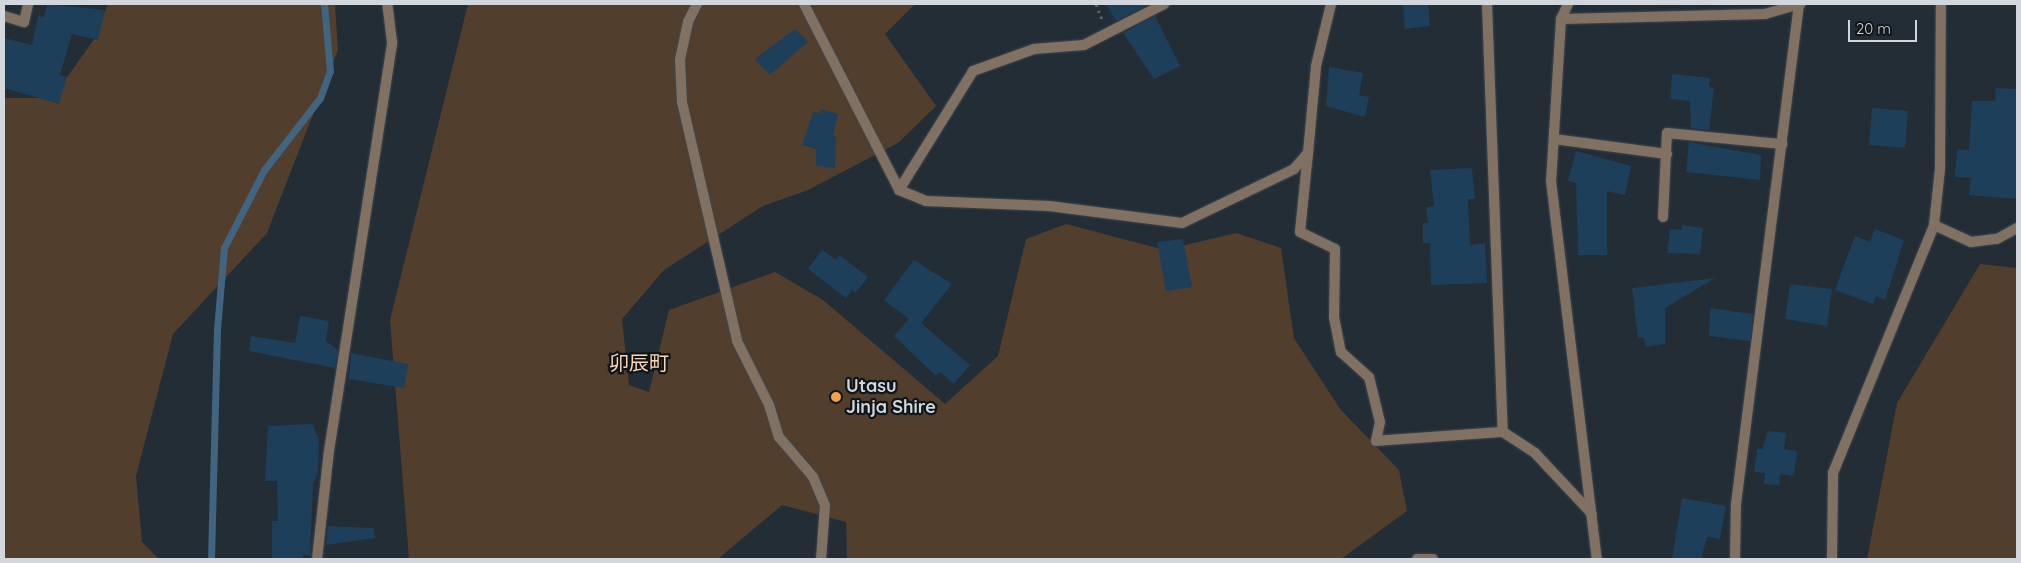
<!DOCTYPE html>
<meta charset="utf-8">
<style>
body{margin:0}
#map{position:relative;width:2021px;height:563px;overflow:hidden;background:#232d36;font-family:Quicksand,"Noto Sans JP",sans-serif}
div>[style]{position:absolute}
[style*='--x']{left:calc(var(--x)*1px);top:calc(var(--y)*1px);width:calc(var(--w)*1px);rotate:calc(var(--a)*1deg)}
.green>*{inset:0;background:#523e2c}
.stream>*{height:7px;margin:-3.5px;padding:0 3.5px;transform-origin:3.5px;border-radius:3.5px;background:#416481}
.building>*{inset:0;background:#1d3f5a}
.path>*{height:3px;margin-top:-1.5px;transform-origin:0;background:repeating-linear-gradient(90deg,#586169 0 2.5px,transparent 0 6.5px)}
.roads{filter:drop-shadow(0 0 1px #3f4851) drop-shadow(0 0 1px #3f4851)}
.service>*{height:10px;margin:-5px;padding:0 5px;transform-origin:5px;border-radius:5px;background:#807163}
.minor>*{height:10px;margin:-5px;padding:0 5px;transform-origin:5px;border-radius:5px;background:#807163}
.tertiary>*{height:10px;margin:-5px;padding:0 5px;transform-origin:5px;border-radius:5px;background:#807163}
.dots>*{width:14px;height:14px;translate:-50% -50%;box-sizing:border-box;border:2px solid #101519;border-radius:50%}
span{translate:-50% -50%;white-space:nowrap;text-align:center;line-height:1.15;-webkit-text-stroke:4.5px #101519;paint-order:stroke}
.poi-label{font-size:18px;color:#d1d7dd;font-weight:700}
.left{translate:0 -50%;text-align:left}
.quarter-label{font-size:20px;color:#fad6b5}
.frame{position:absolute;inset:0;border:5px solid #d1d7dd;pointer-events:none}
.scale{position:absolute;left:1848px;top:20px;width:69px;height:22px;box-sizing:border-box;border:2px solid #d1d7dd;border-top:0;padding-left:6px;font-size:15px;line-height:18px;white-space:nowrap;color:#d1d7dd;-webkit-text-stroke:4px #101519;paint-order:stroke}
</style>
<div id="map">
<div class="green">
<i style="clip-path:polygon(108px 4px,335px 4px,338px 50px,267px 233px,173px 334px,136px 476px,142px 542px,159px 559px,4px 559px,4px 98px,52px 98px,93px 41px)"></i>
<i style="clip-path:polygon(468px 4px,915px 4px,885px 34px,936px 106px,898px 143px,808px 190px,763px 206px,664px 270px,622px 319px,629px 385px,649px 392px,669px 310px,775px 272px,823px 300px,945px 404px,998px 356px,1026px 239px,1066px 224px,1165px 250px,1236px 233px,1281px 248px,1294px 338px,1340px 409px,1399px 470px,1407px 511px,1341px 559px,847px 559px,846px 522px,782px 505px,718px 559px,409px 559px,390px 320px)"></i>
<i style="clip-path:polygon(1980px 264px,2017px 268px,2017px 559px,1867px 559px,1897px 403px)"></i>
</div>
<div class="stream">
<i style="--x:211;--y:559;--w:230;--a:-88.5"></i>
<i style="--x:217;--y:329;--w:81;--a:-85.1"></i>
<i style="--x:224;--y:248;--w:88;--a:-62.9"></i>
<i style="--x:264;--y:170;--w:91;--a:-52.1"></i>
<i style="--x:320;--y:98;--w:29;--a:-70"></i>
<i style="--x:330;--y:71;--w:67;--a:-95.1"></i>
</div>
<div class="building">
<i style="clip-path:polygon(47px 4px,105px 10px,98px 40px,72px 34px,60px 75px,67px 77px,59px 104px,4px 88px,4px 38px,32px 45px,38px 16px,44px 17px)"></i>
<i style="clip-path:polygon(1106px 4px,1149px 4px,1116px 21px)"></i>
<i style="clip-path:polygon(1403px 4px,1428px 4px,1430px 26px,1405px 29px)"></i>
<i style="clip-path:polygon(1155px 16px,1180px 66px,1154px 79px,1123px 33px)"></i>
<i style="clip-path:polygon(795px 29px,808px 42px,770px 75px,755px 59px)"></i>
<i style="clip-path:polygon(1329px 67px,1363px 73px,1359px 95px,1369px 97px,1365px 117px,1326px 106px)"></i>
<i style="clip-path:polygon(1672px 74px,1710px 78px,1709px 87px,1714px 88px,1709px 130px,1691px 128px,1690px 101px,1670px 99px)"></i>
<i style="clip-path:polygon(1996px 88px,2017px 89px,2017px 199px,1969px 195px,1971px 178px,1955px 177px,1957px 149px,1969px 150px,1972px 101px,1995px 101px)"></i>
<i style="clip-path:polygon(1872px 108px,1908px 111px,1905px 148px,1869px 145px)"></i>
<i style="clip-path:polygon(821px 109px,838px 114px,833px 135px,836px 137px,835px 168px,816px 166px,816px 149px,802px 145px,813px 112px,820px 113px)"></i>
<i style="clip-path:polygon(1689px 142px,1761px 155px,1760px 180px,1686px 172px)"></i>
<i style="clip-path:polygon(1576px 151px,1631px 166px,1625px 195px,1607px 191px,1607px 255px,1578px 255px,1576px 183px,1568px 181px)"></i>
<i style="clip-path:polygon(1472px 168px,1475px 199px,1468px 199px,1470px 245px,1485px 243px,1487px 283px,1431px 285px,1430px 243px,1423px 243px,1423px 223px,1428px 223px,1426px 207px,1434px 206px,1430px 170px)"></i>
<i style="clip-path:polygon(1682px 225px,1703px 228px,1700px 254px,1667px 253px,1670px 229px,1682px 230px)"></i>
<i style="clip-path:polygon(1875px 229px,1904px 240px,1885px 300px,1876px 296px,1873px 304px,1835px 290px,1855px 236px,1870px 242px)"></i>
<i style="clip-path:polygon(1183px 239px,1192px 287px,1166px 291px,1157px 242px)"></i>
<i style="clip-path:polygon(822px 250px,836px 260px,839px 255px,868px 277px,856px 293px,852px 290px,846px 298px,808px 269px)"></i>
<i style="clip-path:polygon(914px 260px,952px 284px,921px 323px,970px 365px,954px 384px,940px 372px,936px 376px,894px 336px,909px 319px,884px 300px)"></i>
<i style="clip-path:polygon(1715px 278px,1665px 308px,1665px 344px,1645px 347px,1644px 338px,1638px 338px,1632px 288px)"></i>
<i style="clip-path:polygon(1790px 284px,1832px 289px,1827px 326px,1785px 319px)"></i>
<i style="clip-path:polygon(1710px 308px,1753px 314px,1750px 341px,1709px 336px)"></i>
<i style="clip-path:polygon(300px 316px,329px 321px,326px 341px,338px 350px,335px 368px,249px 351px,251px 336px,295px 343px)"></i>
<i style="clip-path:polygon(351px 353px,408px 364px,404px 388px,349px 379px)"></i>
<i style="clip-path:polygon(312px 424px,319px 439px,318px 473px,313px 484px,310px 555px,303px 555px,303px 559px,272px 559px,272px 521px,278px 521px,277px 481px,265px 481px,268px 426px)"></i>
<i style="clip-path:polygon(1768px 431px,1786px 433px,1784px 449px,1797px 451px,1794px 476px,1780px 474px,1779px 485px,1764px 484px,1765px 473px,1754px 472px,1757px 449px,1762px 449px)"></i>
<i style="clip-path:polygon(1682px 498px,1726px 506px,1720px 539px,1707px 537px,1701px 559px,1672px 559px)"></i>
<i style="clip-path:polygon(328px 526px,374px 528px,375px 538px,326px 545px)"></i>
</div>
<div class="path">
<i style="--x:1096;--y:4;--w:17;--a:69"></i>
</div>
<div class="roads">
<div class="service">
<i style="--x:1554;--y:139;--w:114;--a:7.6"></i>
<i style="--x:1308;--y:153;--w:79;--a:95.8"></i>
<i style="--x:1300;--y:232;--w:39;--a:26"></i>
<i style="--x:1335;--y:249;--w:68;--a:90.8"></i>
<i style="--x:1334;--y:317;--w:36;--a:79"></i>
<i style="--x:1341;--y:352;--w:38;--a:42"></i>
<i style="--x:1369;--y:377;--w:46;--a:76.3"></i>
<i style="--x:1380;--y:422;--w:19;--a:102"></i>
<i style="--x:1376;--y:441;--w:127;--a:-4.1"></i>
<i style="--x:1663;--y:217;--w:84;--a:-87.3"></i>
<i style="--x:1667;--y:133;--w:116;--a:5.5"></i>
</div>
<div class="minor">
<i style="--x:697;--y:4;--w:20;--a:117"></i>
<i style="--x:688;--y:22;--w:39;--a:102"></i>
<i style="--x:680;--y:60;--w:42;--a:87.3"></i>
<i style="--x:682;--y:102;--w:245;--a:77"></i>
<i style="--x:737;--y:341;--w:72;--a:63.4"></i>
<i style="--x:769;--y:405;--w:34;--a:73"></i>
<i style="--x:779;--y:437;--w:52;--a:49.6"></i>
<i style="--x:813;--y:477;--w:30;--a:67"></i>
<i style="--x:825;--y:505;--w:54;--a:94.2"></i>
<i style="--x:804;--y:4;--w:209;--a:62.9"></i>
<i style="--x:899;--y:190;--w:29;--a:22"></i>
<i style="--x:926;--y:201;--w:123;--a:2.3"></i>
<i style="--x:1049;--y:206;--w:134;--a:7.3"></i>
<i style="--x:1182;--y:223;--w:124;--a:-25.7"></i>
<i style="--x:1294;--y:169;--w:21;--a:-49"></i>
<i style="--x:1308;--y:153;--w:87;--a:-84.7"></i>
<i style="--x:1316;--y:66;--w:64;--a:-76.4"></i>
<i style="--x:1487;--y:4;--w:428;--a:87.9"></i>
<i style="--x:1503;--y:432;--w:38;--a:33"></i>
<i style="--x:1535;--y:453;--w:83;--a:46.9"></i>
<i style="--x:1568;--y:4;--w:17;--a:115"></i>
<i style="--x:1561;--y:19;--w:162;--a:93.5"></i>
<i style="--x:1551;--y:181;--w:381;--a:83.1"></i>
<i style="--x:4;--y:16;--w:21;--a:17"></i>
<i style="--x:24;--y:22;--w:18;--a:-77"></i>
<i style="--x:1561;--y:19;--w:204;--a:-1.4"></i>
<i style="--x:1765;--y:14;--w:37;--a:-16"></i>
<i style="--x:899;--y:190;--w:140;--a:-58.1"></i>
<i style="--x:973;--y:71;--w:65;--a:-19.8"></i>
<i style="--x:1034;--y:49;--w:50;--a:-4.6"></i>
<i style="--x:1084;--y:45;--w:90;--a:-27.1"></i>
<i style="--x:1934;--y:225;--w:41;--a:24.7"></i>
<i style="--x:1971;--y:242;--w:26;--a:-7"></i>
<i style="--x:1997;--y:239;--w:23;--a:-29"></i>
<i style="--x:317;--y:559;--w:109;--a:-83.7"></i>
<i style="--x:329;--y:451;--w:414;--a:-81.2"></i>
<i style="--x:392;--y:42;--w:38;--a:-97"></i>
<i style="--x:1735;--y:559;--w:55;--a:-89"></i>
<i style="--x:1736;--y:504;--w:504;--a:-82.82"></i>
</div>
<div class="tertiary">
<i style="--x:1417;--y:559;--w:16;--a:0"></i>
<i style="--x:1832;--y:559;--w:86;--a:-89.3"></i>
<i style="--x:1833;--y:473;--w:268;--a:-67.8"></i>
<i style="--x:1934;--y:225;--w:56;--a:-83.9"></i>
<i style="--x:1940;--y:169;--w:165;--a:-89.7"></i>
</div>
</div>
<div class="dots">
<i style="left:836px;top:397px;background:#f6a247"></i>
</div>
<div class="poi-label">
<span class="left" style="left:846px;top:397px">Utasu<br>Jinja Shire</span>
</div>
<div class="quarter-label">
<span style="left:639px;top:362px">卯辰町</span>
</div>
<div class="frame"></div>
<div class="scale">20 m</div>
</div>
